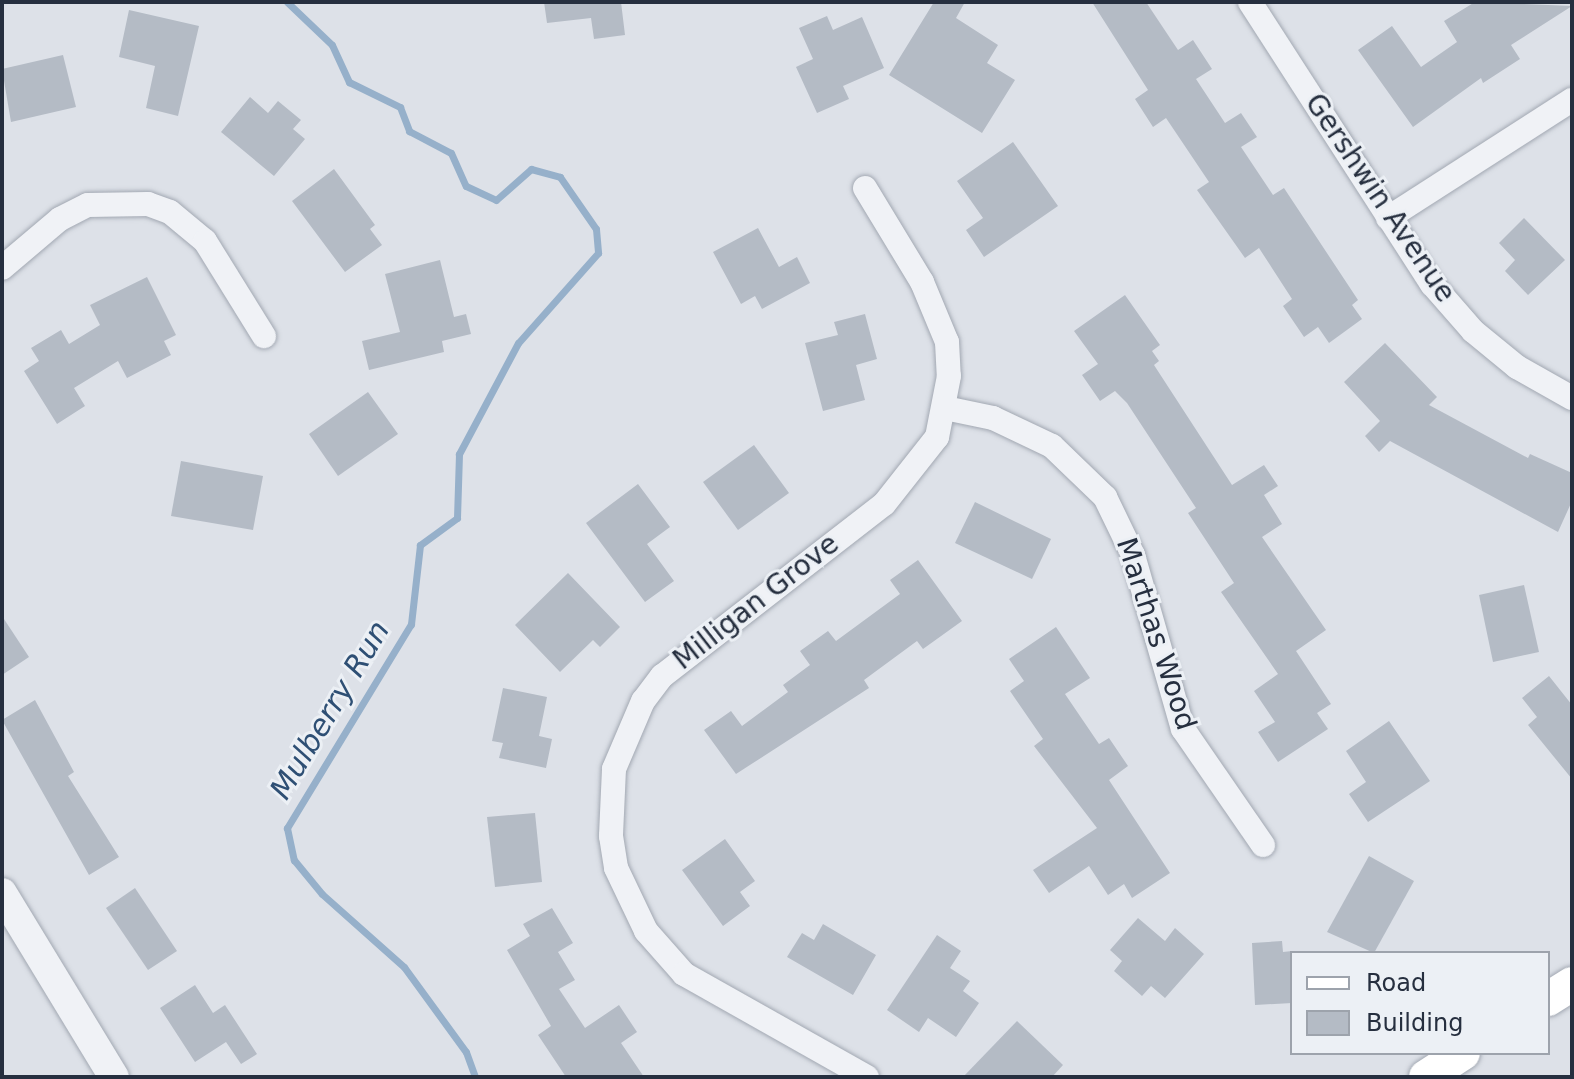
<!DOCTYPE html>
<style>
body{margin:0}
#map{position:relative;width:1574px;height:1079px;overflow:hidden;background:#dde1e8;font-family:"DejaVu Sans",sans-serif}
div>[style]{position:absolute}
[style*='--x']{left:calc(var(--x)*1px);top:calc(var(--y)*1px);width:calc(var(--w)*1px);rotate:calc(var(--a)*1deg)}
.stream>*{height:7px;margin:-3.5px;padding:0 3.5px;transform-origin:3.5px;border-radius:3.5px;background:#96b0ca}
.building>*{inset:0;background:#b4bbc5}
.roads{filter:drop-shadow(0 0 2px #a2a8b2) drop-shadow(0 0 2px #a2a8b2)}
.minor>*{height:24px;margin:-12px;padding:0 12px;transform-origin:12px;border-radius:12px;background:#f0f2f6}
.tertiary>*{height:30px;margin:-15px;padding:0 15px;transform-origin:15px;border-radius:15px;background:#f0f2f6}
.secondary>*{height:34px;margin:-17px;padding:0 17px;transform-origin:17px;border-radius:17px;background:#fff}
span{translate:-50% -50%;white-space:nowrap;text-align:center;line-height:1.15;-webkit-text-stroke:6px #ecf0f5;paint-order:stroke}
.street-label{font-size:28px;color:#262f3f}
.water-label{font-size:30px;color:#2e4f74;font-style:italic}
.frame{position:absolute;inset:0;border:4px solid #262f3f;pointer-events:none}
.legend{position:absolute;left:1290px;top:951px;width:260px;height:104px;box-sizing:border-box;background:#ecf0f5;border:2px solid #9da3ac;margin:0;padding:10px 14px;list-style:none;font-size:24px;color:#262f3f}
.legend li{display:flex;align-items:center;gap:16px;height:40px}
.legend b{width:40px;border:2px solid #9da3ac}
</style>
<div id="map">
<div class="stream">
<i style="--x:287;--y:2;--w:62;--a:43.7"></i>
<i style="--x:332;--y:45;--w:41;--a:65.3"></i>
<i style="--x:349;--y:82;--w:57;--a:26.1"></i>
<i style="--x:400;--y:107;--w:26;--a:69"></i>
<i style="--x:409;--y:131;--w:47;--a:27.6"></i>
<i style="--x:451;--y:153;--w:36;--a:66"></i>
<i style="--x:466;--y:186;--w:33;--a:25"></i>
<i style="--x:496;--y:200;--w:47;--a:-41.5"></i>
<i style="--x:531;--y:169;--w:30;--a:15"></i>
<i style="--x:560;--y:177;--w:63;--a:55.3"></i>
<i style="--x:596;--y:229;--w:24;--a:85"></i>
<i style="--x:598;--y:253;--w:120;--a:131.6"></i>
<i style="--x:518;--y:343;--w:126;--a:118"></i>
<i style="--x:459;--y:454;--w:64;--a:91.8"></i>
<i style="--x:457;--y:518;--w:46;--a:143.9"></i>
<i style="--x:420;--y:545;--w:80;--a:96.5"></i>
<i style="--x:411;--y:624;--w:239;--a:121.3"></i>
<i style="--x:287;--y:828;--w:33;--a:78"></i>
<i style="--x:294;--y:860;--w:44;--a:50.5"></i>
<i style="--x:322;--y:894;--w:110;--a:41.7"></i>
<i style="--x:404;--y:967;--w:105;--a:53.9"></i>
<i style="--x:466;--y:1052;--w:27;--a:70"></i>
</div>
<div class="building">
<i style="clip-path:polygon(544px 2px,621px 2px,625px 35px,594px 39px,591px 18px,547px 23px)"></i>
<i style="clip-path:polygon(934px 2px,965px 2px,956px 18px,998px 45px,987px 63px,1015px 80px,982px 133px,889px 75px)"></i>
<i style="clip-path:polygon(1092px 2px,1146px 2px,1178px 50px,1193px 40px,1212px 69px,1196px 79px,1225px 123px,1241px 113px,1257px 137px,1241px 147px,1273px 195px,1284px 188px,1358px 300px,1352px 305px,1362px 319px,1329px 343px,1318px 327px,1304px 337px,1283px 306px,1292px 299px,1259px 248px,1245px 258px,1197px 190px,1209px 182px,1166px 118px,1153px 127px,1135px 99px,1148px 90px)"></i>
<i style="clip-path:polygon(1475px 2px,1572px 6px,1511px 45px,1520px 59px,1483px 83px,1481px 78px,1413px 127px,1358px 50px,1392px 26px,1421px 67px,1457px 42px,1444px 21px)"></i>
<i style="clip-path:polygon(129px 10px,199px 26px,178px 116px,146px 108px,155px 66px,119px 57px)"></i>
<i style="clip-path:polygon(827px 16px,833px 30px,862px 17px,884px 68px,843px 86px,849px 99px,817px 113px,796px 67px,813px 59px,799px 28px)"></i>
<i style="clip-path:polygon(63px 55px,76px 107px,11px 122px,2px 69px)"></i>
<i style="clip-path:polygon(250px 97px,268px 113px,278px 101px,301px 120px,293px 129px,305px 139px,274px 176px,221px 132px)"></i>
<i style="clip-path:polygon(1013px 142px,1058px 206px,984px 257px,966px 230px,983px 218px,957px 181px)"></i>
<i style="clip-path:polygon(334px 169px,375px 225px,370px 229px,382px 245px,345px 272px,292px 201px)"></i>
<i style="clip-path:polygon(1524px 218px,1565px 260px,1528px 295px,1505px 271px,1515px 260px,1499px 243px)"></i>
<i style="clip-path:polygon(758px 228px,779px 267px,797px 257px,810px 283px,762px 309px,755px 296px,741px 304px,713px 252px)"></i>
<i style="clip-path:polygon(440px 260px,454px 317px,466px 314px,471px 334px,442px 341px,444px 352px,369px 370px,362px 341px,400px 332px,385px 274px)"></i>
<i style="clip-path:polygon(147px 277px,176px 335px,164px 341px,171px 355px,127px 378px,118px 361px,74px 388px,85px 406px,57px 424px,24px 371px,39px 361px,31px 348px,61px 330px,69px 344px,100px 325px,90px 305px)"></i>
<i style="clip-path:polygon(1125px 295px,1160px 345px,1152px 351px,1159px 361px,1154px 365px,1232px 485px,1264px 465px,1278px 486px,1264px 495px,1282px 524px,1262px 537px,1326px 630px,1296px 651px,1331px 704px,1317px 713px,1328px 729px,1278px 762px,1258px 732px,1275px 722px,1254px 691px,1278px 674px,1221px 592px,1234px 583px,1188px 513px,1196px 508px,1127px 403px,1115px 391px,1100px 401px,1082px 375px,1098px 364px,1074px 331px)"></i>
<i style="clip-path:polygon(865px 314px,877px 359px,856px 365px,865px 400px,823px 411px,805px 343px,838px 335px,834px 322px)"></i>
<i style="clip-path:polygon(1385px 343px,1437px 397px,1429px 405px,1528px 458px,1530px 454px,1572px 473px,1572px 501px,1558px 532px,1390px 441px,1379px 452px,1365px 436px,1380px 421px,1344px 382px)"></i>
<i style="clip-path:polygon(368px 392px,398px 434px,338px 476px,309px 434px)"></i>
<i style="clip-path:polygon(754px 445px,789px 493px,738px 530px,703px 482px)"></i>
<i style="clip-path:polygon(181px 461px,263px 476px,253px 530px,171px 516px)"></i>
<i style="clip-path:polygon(638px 484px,670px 527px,647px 544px,674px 581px,645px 602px,586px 523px)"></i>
<i style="clip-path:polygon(975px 502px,1051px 539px,1032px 579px,955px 543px)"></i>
<i style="clip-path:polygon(918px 560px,962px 621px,923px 649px,917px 641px,864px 680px,869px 688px,736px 774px,704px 730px,731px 711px,742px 726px,788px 692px,783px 685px,810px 665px,800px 651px,828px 631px,836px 641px,900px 594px,890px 580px)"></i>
<i style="clip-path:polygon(568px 573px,620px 627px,600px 647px,593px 640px,560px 672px,515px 625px)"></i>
<i style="clip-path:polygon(1524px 585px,1539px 652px,1493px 662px,1479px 595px)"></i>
<i style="clip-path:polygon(2px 616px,29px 657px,2px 675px)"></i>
<i style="clip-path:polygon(1056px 627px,1090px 678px,1065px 694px,1099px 744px,1109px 738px,1128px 766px,1109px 780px,1170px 873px,1132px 898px,1124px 884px,1108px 895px,1089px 866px,1049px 893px,1033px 870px,1097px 828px,1034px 746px,1043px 739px,1010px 691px,1024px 681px,1009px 659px)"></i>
<i style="clip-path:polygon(1549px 676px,1572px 705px,1572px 779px,1528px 725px,1537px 717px,1522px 698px)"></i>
<i style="clip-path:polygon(503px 688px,547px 697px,539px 736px,552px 739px,546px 768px,499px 758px,503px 743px,492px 741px)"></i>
<i style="clip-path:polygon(35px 700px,74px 772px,68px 776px,119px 857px,89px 875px,2px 720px)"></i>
<i style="clip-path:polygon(1389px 721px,1430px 781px,1368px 822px,1349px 794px,1366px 782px,1346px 751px)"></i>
<i style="clip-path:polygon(535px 813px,542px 882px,495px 887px,487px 817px)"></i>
<i style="clip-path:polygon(725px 839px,755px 881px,740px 892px,750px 906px,723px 926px,682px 870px)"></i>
<i style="clip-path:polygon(1369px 856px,1414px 881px,1374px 953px,1327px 932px)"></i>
<i style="clip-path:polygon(135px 888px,177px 951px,148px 970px,106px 908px)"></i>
<i style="clip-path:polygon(552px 908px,573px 943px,558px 952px,575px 980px,559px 989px,585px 1028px,619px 1005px,637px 1032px,621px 1043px,644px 1077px,566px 1077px,538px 1035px,551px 1026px,507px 950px,530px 936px,523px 924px)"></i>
<i style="clip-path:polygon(1138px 918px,1165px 941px,1175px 928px,1204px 954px,1165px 998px,1151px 986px,1142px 996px,1114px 971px,1122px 961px,1110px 950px)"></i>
<i style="clip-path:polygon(823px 924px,876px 955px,853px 995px,787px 957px,802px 933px,814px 940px)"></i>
<i style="clip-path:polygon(937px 935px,961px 951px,950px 968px,970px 981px,963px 991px,979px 1003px,956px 1037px,928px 1018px,919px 1032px,887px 1010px)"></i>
<i style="clip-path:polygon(1282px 941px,1283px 952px,1292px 951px,1292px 1003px,1255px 1005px,1252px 943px)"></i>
<i style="clip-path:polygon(195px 985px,213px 1013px,225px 1005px,257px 1054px,241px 1064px,226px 1042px,195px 1062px,160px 1008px)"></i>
<i style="clip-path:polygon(1017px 1021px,1063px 1065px,1052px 1077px,963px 1077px)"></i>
</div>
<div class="roads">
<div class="minor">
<i style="--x:1250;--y:2;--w:336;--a:57.2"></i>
<i style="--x:1432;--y:284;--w:62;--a:48.9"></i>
<i style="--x:1473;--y:331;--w:57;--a:39.3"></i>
<i style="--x:1517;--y:367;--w:63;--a:29.4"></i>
<i style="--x:865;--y:188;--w:110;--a:58.8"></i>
<i style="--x:922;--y:282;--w:65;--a:67.4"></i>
<i style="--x:947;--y:342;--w:34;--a:87"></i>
<i style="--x:949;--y:376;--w:62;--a:101.1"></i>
<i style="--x:937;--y:437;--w:85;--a:128.3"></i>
<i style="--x:884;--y:504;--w:281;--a:142.2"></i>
<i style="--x:662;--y:676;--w:31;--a:127"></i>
<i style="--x:643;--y:701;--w:74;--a:113.1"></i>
<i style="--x:614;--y:769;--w:67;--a:92.6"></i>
<i style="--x:611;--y:836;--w:32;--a:81"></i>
<i style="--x:616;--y:868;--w:70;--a:64.5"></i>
<i style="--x:646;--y:931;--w:57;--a:48.5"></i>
<i style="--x:684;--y:974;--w:210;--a:29.4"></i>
<i style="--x:1388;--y:218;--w:219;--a:-32.7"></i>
<i style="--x:2;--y:268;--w:76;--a:-40.2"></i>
<i style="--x:60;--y:219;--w:31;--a:-27"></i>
<i style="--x:88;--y:205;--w:60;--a:-1"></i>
<i style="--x:148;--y:204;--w:23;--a:20"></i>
<i style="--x:170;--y:212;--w:45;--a:39.6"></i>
<i style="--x:205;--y:241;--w:112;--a:58.2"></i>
<i style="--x:945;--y:408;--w:49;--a:11.8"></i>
<i style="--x:993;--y:418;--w:65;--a:25.4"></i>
<i style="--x:1052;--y:446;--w:74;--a:43.9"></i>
<i style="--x:1105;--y:497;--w:64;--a:64.2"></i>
<i style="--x:1133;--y:555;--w:181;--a:74"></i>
<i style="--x:1183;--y:729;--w:141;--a:55.4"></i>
</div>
<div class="tertiary">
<i style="--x:2;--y:893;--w:215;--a:58.7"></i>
</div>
<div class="secondary">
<i style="--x:1548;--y:999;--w:28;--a:-32"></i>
<i style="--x:1426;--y:1077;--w:44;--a:-33"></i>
</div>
</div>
<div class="street-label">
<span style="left:1380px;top:198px;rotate:56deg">Gershwin Avenue</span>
<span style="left:756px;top:602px;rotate:-38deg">Milligan Grove</span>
<span style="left:1156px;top:634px;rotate:72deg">Marthas Wood</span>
</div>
<div class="water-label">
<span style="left:330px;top:710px;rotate:-59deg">Mulberry Run</span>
</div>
<div class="frame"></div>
<ul class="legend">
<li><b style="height:10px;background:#fff"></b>Road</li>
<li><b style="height:22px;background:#b4bbc5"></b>Building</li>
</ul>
</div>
